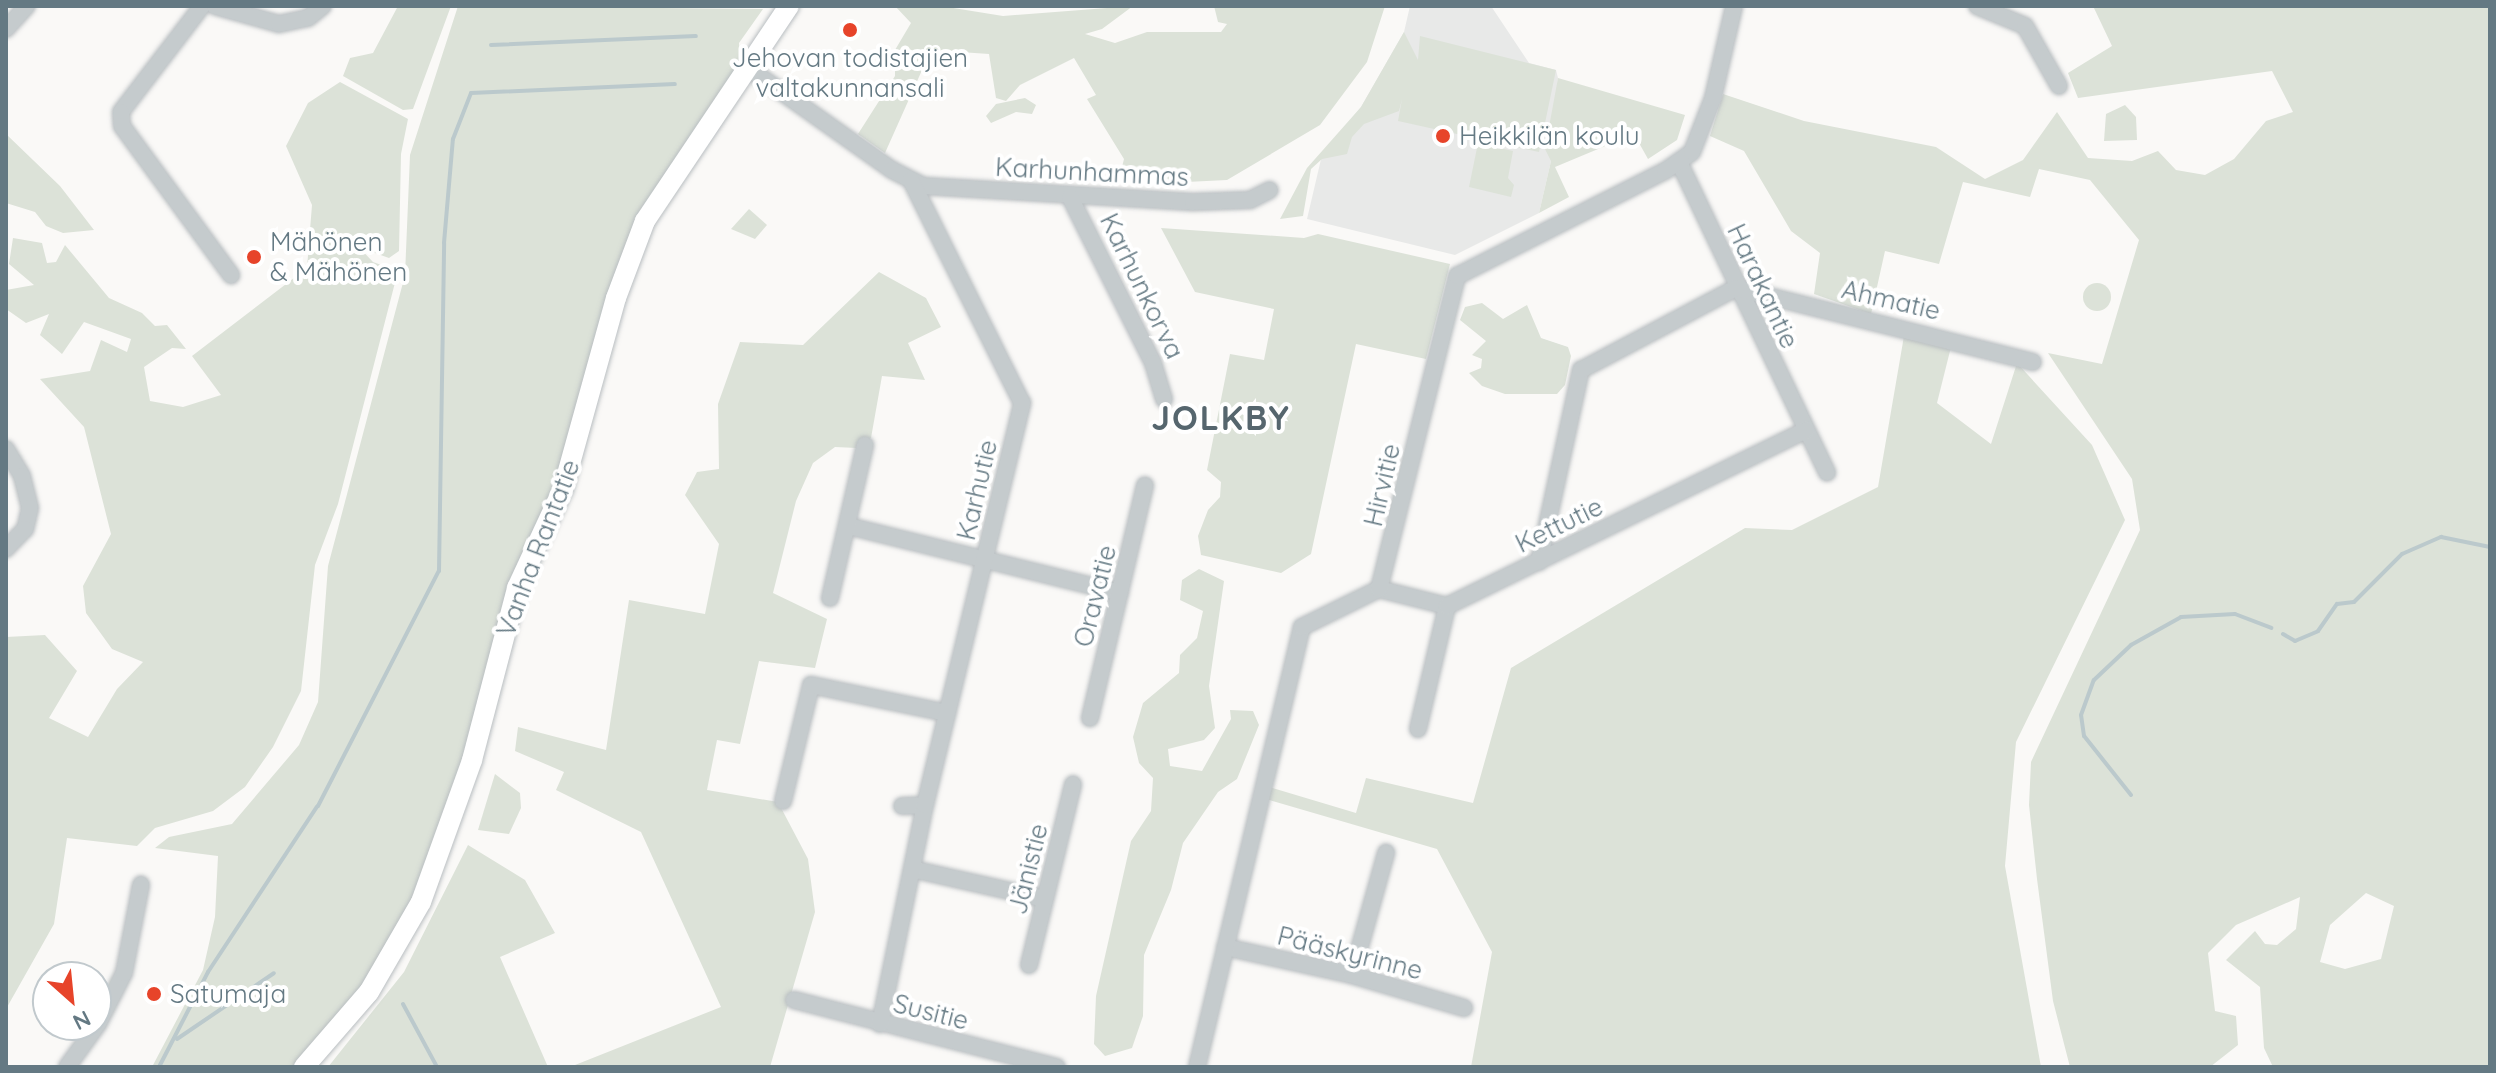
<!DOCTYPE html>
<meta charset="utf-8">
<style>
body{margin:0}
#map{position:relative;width:2496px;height:1073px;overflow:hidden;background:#faf9f7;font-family:Quicksand,sans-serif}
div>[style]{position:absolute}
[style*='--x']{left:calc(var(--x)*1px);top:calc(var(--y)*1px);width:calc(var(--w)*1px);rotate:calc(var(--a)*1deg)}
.built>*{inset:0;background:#e8e9e8}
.green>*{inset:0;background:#dce2d8}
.round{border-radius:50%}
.stream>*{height:4px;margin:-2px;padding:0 2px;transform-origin:2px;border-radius:2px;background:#bbc9cc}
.roads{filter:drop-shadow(0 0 2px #b9bec1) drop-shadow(0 0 2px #b9bec1)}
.minor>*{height:16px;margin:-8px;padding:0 8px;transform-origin:8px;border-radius:8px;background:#c5cbcd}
.major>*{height:20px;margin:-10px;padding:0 10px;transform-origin:10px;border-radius:10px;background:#fff}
.dots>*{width:22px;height:22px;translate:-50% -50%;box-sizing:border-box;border:4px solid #fff;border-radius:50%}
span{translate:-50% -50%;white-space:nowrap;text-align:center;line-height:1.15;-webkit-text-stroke:8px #fff;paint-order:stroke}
.poi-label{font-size:26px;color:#647983}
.left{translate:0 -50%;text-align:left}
.street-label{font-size:26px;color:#647983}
.district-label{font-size:34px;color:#56666e;font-weight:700;letter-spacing:2px}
.frame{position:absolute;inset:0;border:8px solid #647983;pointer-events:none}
.north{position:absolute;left:32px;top:961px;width:80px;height:80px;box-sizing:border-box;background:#fff;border:2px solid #c1c9cd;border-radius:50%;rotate:153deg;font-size:22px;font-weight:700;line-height:32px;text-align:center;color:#647983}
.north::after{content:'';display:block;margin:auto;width:28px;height:36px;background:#e7442a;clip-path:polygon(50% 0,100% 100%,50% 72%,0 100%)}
</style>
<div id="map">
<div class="built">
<i style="clip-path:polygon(1410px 6px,1491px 6px,1529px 63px,1556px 70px,1558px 78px,1551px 161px,1539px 213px,1455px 255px,1307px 219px,1322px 155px,1361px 107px,1404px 32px)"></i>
</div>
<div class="green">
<i style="clip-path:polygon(398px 6px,451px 6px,413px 109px,403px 110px,343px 76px,350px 58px,373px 53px)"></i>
<i style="clip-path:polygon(458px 6px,763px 9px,739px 43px,740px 65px,664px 178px,560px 478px,509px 587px,457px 779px,425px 874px,384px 963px,292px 1067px,152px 1067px,203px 970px,215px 917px,218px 856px,155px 848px,169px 837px,232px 824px,299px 745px,318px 702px,328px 566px,405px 275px,410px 155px)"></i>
<i style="clip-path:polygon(895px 6px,941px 6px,1003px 16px,1133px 6px,1102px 29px,1085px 34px,1115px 43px,1147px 32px,1221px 32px,1227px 24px,1218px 22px,1214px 6px,1385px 6px,1367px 62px,1320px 125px,1227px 180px,1186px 182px,1120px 175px,1124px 159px,1087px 99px,1096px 95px,1074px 58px,1020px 85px,1006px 101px,996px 98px,989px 54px,931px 50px,885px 153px,858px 134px,895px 76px,895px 50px,911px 23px)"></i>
<i style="clip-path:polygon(evenodd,2093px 6px,2490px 6px,2490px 1067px,2273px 1067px,2264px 1048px,2260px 987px,2226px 960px,2255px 931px,2265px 944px,2277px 945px,2296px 929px,2300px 897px,2236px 925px,2208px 953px,2215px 1011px,2236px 1016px,2238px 1045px,2210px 1067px,2070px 1067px,2053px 1001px,2037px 879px,2029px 805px,2031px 762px,2140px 530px,2132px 479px,2048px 353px,2102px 364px,2139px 240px,2090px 180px,2039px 169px,2030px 197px,1963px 182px,1939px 264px,1885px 251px,1871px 314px,1814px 294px,1820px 253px,1791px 231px,1744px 151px,1710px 136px,1723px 94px,1804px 121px,1936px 147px,1985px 179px,2023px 160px,2057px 112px,2088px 158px,2132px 161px,2158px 151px,2176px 170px,2205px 175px,2234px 159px,2266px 121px,2293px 112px,2272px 71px,2078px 98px,2068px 73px,2112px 46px,2093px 6px,2366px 893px,2394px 906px,2381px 959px,2345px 969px,2320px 962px,2330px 925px,2366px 893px)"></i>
<i style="clip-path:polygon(1404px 32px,1418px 60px,1420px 36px,1556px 70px,1539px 152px,1398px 121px,1402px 99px,1399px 111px,1364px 124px,1352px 137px,1347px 154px,1322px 159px,1311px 169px,1303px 216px,1280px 219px,1307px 168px,1361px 107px)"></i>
<i style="clip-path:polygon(1558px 78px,1685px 115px,1677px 140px,1648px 159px,1634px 134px,1555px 167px,1569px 197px,1539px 213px,1551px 161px,1545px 149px)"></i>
<i style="clip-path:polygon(340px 82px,408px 119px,401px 154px,399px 251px,389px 258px,375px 253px,364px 241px,355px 243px,373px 262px,398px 271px,338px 504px,315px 565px,301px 691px,273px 747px,245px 787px,213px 811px,155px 828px,137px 846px,67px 838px,54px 924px,6px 1009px,6px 637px,45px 635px,77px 671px,49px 718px,88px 737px,117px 689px,143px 662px,112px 649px,86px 613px,83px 586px,111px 534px,84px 427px,40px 379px,90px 371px,101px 340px,127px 352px,131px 339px,84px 322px,62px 354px,40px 335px,49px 314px,26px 323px,6px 309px,6px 290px,34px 285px,9px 264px,13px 238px,42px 243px,47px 263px,56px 262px,65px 245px,109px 298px,142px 313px,155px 326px,167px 325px,186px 349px,172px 348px,144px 367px,150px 401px,183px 407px,221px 395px,192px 356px,307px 268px,312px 205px,286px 146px,308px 103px)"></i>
<i style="clip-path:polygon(1025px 98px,1036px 105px,1032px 114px,1016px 112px,991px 123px,986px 116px,996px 104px)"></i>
<i style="clip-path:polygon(2125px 105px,2136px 117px,2137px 140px,2104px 141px,2106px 114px)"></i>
<i style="clip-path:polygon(6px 134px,60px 186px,94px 230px,63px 233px,46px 226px,35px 212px,6px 203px)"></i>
<i style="clip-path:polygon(1478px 143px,1513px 151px,1508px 178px,1514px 185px,1511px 197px,1469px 187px)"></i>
<i style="clip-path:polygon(749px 209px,767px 225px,755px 239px,731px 229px)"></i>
<i style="clip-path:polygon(1161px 228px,1304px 238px,1318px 234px,1450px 264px,1426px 359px,1356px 344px,1311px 554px,1281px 573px,1201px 555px,1198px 536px,1208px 510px,1220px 497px,1221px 482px,1207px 470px,1230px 354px,1264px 360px,1274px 309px,1195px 292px)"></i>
<i style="clip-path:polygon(879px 272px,926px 298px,941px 327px,908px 343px,925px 380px,882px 376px,871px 438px,857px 448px,835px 447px,813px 463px,796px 501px,773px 593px,827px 619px,815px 668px,759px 661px,740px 744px,717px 740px,707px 790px,778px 802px,808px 859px,815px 912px,770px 1067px,570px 1067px,721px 1007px,641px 832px,556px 790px,564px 772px,515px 751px,518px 727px,606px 750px,629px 600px,705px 614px,719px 544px,685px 495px,697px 472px,719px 469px,718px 404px,740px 342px,803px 345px)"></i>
<i class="round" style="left:2083px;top:283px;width:28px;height:28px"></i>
<i style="clip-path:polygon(1482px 303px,1503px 319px,1527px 305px,1541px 338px,1568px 347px,1571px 356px,1565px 385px,1557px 394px,1505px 394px,1482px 386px,1469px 373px,1481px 368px,1482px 359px,1472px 355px,1486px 341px,1460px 320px,1465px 307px)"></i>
<i style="clip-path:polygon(1904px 336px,1951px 347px,1937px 403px,1991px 444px,2017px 363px,2092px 445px,2125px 520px,2016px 742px,2005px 866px,2041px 1067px,1471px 1067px,1492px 952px,1437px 849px,1266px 799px,1269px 787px,1356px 813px,1366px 778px,1473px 803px,1511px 668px,1745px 528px,1792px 530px,1878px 487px)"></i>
<i style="clip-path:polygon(1199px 569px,1224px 581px,1209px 686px,1215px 728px,1204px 740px,1168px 749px,1170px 766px,1202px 771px,1231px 719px,1230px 710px,1253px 711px,1259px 725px,1237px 779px,1218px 792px,1183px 843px,1171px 890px,1144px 955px,1143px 1016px,1132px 1048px,1105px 1056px,1094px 1044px,1096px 996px,1131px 841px,1151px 811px,1153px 778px,1139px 763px,1133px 737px,1143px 703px,1179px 673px,1180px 655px,1197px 638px,1203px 611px,1180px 600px,1182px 580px)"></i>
<i style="clip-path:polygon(495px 774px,520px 793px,521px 808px,509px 834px,478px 830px)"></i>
<i style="clip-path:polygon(468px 845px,525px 880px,555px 933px,500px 957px,548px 1067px,328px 1067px,404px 972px)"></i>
</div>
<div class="stream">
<i style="--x:491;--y:45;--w:205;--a:-2.5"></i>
<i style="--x:2283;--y:634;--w:14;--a:30"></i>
<i style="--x:2295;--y:641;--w:25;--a:-23"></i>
<i style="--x:2318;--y:631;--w:33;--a:-55"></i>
<i style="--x:2337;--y:604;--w:17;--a:-7"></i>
<i style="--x:2354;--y:602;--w:68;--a:-45"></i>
<i style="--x:2402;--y:554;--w:43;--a:-23.6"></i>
<i style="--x:2441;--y:537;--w:50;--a:11.5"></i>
<i style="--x:2131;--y:795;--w:75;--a:-128.5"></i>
<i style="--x:2084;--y:736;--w:21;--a:-98"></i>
<i style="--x:2081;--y:715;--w:37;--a:-70"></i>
<i style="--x:2094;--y:680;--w:51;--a:-43.4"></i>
<i style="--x:2131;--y:645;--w:57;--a:-29.2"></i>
<i style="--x:2181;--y:617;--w:54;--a:-3.2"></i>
<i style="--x:2235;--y:614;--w:39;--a:21"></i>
<i style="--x:318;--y:806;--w:264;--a:-62.8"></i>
<i style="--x:439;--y:571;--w:328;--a:-89.1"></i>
<i style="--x:444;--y:243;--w:104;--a:-85.1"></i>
<i style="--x:453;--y:139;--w:49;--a:-68.6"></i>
<i style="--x:471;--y:93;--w:204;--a:-2.5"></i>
<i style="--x:403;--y:1004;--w:72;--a:61.6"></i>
<i style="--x:177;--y:1039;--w:117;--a:-34.2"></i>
<i style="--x:159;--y:1067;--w:107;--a:-62.7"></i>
<i style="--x:208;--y:972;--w:198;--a:-56.6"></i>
</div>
<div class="roads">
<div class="minor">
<i style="--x:202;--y:6;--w:133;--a:127.4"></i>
<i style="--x:121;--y:112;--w:14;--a:86"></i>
<i style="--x:122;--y:126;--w:185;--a:53.8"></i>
<i style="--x:215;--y:6;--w:66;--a:15.7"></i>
<i style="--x:279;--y:24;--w:30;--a:-12"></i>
<i style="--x:308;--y:18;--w:19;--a:-39"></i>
<i style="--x:1977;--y:6;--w:52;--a:22.6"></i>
<i style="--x:2025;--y:26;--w:69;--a:60.5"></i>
<i style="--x:6;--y:29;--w:31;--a:-48"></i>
<i style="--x:748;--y:68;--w:176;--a:35.3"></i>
<i style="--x:892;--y:170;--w:36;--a:27"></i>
<i style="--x:924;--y:186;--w:269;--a:3.4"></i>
<i style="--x:1193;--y:202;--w:57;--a:-2"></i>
<i style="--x:1250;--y:200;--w:22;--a:-27"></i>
<i style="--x:1679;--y:162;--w:344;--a:64.5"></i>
<i style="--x:1070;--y:197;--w:186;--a:63.4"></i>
<i style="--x:1153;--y:363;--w:38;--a:73"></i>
<i style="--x:6;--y:449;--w:31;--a:59"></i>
<i style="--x:22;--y:476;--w:33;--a:76"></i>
<i style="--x:30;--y:508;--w:22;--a:103"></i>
<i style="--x:25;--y:529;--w:28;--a:134"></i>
<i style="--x:848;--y:526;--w:280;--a:13.8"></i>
<i style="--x:1539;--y:562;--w:197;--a:-77.7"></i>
<i style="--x:1581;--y:370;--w:175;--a:-27.9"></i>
<i style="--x:1736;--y:288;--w:306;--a:14"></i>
<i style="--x:1379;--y:589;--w:70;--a:14"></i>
<i style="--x:830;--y:598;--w:157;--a:-77.1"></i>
<i style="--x:1090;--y:718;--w:239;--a:-76.7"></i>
<i style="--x:1418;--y:729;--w:126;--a:-76.7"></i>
<i style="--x:1447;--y:606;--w:400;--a:-26.1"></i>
<i style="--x:783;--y:801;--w:119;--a:-76.4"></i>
<i style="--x:811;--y:685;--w:139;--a:11.6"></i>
<i style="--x:902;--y:806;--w:23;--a:-2"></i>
<i style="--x:912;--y:869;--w:136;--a:12.7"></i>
<i style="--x:1225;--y:947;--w:130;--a:12.4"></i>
<i style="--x:1352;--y:975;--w:117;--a:16.4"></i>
<i style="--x:1029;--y:965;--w:186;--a:-76.3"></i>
<i style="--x:1352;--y:975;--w:127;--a:-74.4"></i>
<i style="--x:794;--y:1000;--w:271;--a:14.3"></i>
<i style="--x:880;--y:1024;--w:224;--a:-78.4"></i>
<i style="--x:925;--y:805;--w:414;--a:-76.4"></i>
<i style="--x:1022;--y:403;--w:249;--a:-116.5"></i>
<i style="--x:67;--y:1067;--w:53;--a:-54.2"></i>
<i style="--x:98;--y:1024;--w:57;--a:-63"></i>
<i style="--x:124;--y:973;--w:90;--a:-79.1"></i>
<i style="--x:1197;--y:1067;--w:452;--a:-76.6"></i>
<i style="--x:1302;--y:627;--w:86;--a:-26.3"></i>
<i style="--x:1379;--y:589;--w:323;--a:-76"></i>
<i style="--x:1457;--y:276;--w:233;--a:-26.8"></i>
<i style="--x:1665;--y:171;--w:33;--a:-35"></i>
<i style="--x:1692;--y:152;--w:58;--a:-68.7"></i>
<i style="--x:1713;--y:98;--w:94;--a:-77.1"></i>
</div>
<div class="major">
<i style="--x:304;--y:1067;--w:99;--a:-49.1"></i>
<i style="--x:369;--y:992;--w:104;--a:-60"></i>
<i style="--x:421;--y:902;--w:151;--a:-70.2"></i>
<i style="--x:472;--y:760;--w:178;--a:-75.3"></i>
<i style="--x:517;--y:588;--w:109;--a:-65.1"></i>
<i style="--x:563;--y:489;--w:198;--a:-74.5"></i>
<i style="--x:616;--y:298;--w:82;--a:-69.4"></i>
<i style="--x:645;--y:221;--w:259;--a:-56.2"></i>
</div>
</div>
<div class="dots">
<i style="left:850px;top:30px;background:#e7442a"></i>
<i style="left:1443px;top:136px;background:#e7442a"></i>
<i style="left:254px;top:257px;background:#e7442a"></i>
<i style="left:154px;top:994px;background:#e7442a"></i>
</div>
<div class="poi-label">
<span style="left:850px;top:73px">Jehovan todistajien<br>valtakunnansali</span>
<span class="left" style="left:1459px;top:136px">Heikkilän koulu</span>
<span class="left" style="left:270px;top:257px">Mähönen<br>&amp; Mähönen</span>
<span class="left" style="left:170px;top:994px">Satumaja</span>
</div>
<div class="street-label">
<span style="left:1092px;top:172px;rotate:3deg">Karhunhammas</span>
<span style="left:1142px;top:286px;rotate:64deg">Karhunkorva</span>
<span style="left:1763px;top:286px;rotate:65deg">Harakantie</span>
<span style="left:1891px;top:300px;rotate:13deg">Ahmatie</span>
<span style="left:1382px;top:485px;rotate:-77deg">Hirvitie</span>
<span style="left:977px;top:490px;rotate:-77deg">Karhutie</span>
<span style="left:1559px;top:525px;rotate:-26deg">Kettutie</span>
<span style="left:538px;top:548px;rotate:-69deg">Vanha Rantatie</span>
<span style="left:1095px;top:596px;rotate:-76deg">Oravatie</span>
<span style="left:1028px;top:869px;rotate:-76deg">Jänistie</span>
<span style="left:1350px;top:953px;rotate:14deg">Pääskyrinne</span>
<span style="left:931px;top:1012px;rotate:14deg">Susitie</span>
</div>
<div class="district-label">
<span style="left:1221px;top:418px">JOLKBY</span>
</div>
<div class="frame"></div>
<div class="north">N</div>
</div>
